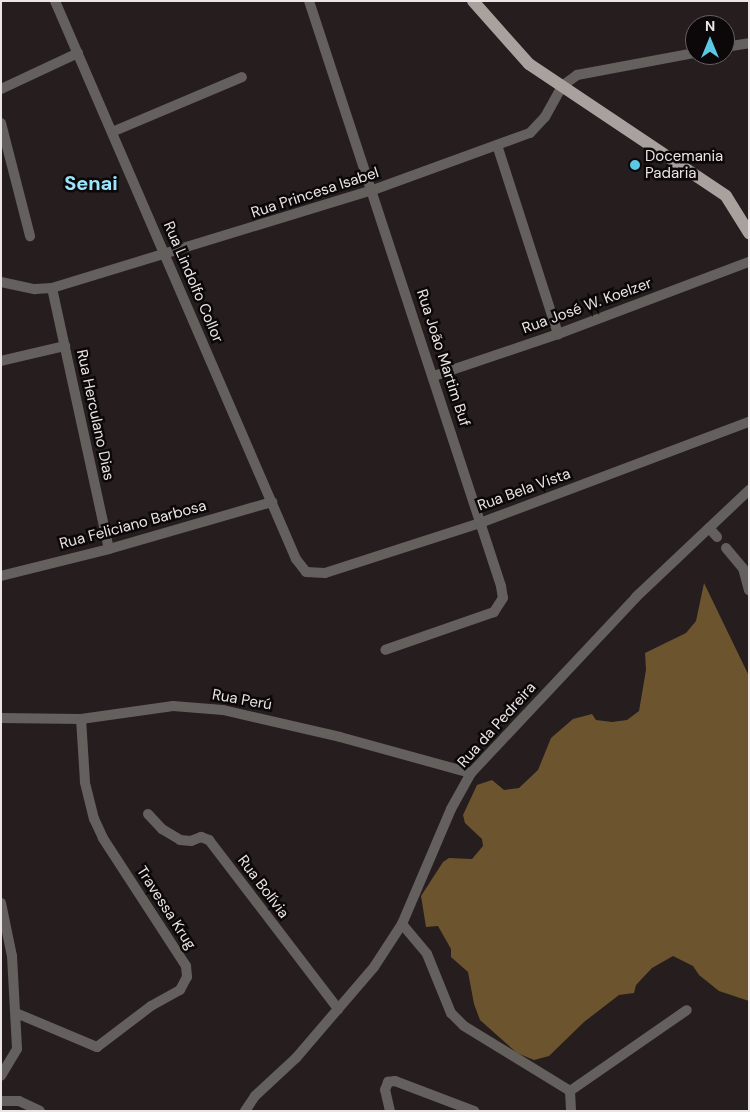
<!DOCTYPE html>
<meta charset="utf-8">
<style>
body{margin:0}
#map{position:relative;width:750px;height:1112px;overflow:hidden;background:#261d1e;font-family:"DM Sans",sans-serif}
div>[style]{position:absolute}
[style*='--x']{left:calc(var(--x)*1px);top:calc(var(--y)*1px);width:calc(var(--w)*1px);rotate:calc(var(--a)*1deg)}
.forest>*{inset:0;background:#6c542f}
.minor>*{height:10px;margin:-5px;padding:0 5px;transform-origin:5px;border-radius:5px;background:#64605e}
.major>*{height:12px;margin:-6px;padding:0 6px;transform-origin:6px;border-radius:6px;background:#a9a19d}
.dots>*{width:14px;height:14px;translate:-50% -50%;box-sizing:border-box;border:2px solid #0c0809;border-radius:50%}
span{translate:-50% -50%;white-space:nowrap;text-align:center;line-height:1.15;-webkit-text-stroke:5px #0c0809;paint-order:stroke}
.poi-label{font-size:15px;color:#ebe5e5}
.left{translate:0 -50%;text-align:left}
.street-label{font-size:15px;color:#ebe5e5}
.district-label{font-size:20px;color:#9be5fc;font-weight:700}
.frame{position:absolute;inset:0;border:2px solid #ebe5e5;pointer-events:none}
.north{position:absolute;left:685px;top:15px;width:50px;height:50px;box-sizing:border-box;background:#0c0809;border:1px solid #656061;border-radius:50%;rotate:0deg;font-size:14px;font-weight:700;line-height:20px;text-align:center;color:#ebe5e5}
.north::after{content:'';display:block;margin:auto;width:18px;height:22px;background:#5bc8e6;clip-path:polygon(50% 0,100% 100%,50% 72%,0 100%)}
</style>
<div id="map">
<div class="forest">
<i style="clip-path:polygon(704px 583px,749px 676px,749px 1001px,719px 991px,699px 975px,693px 966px,673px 956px,652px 968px,636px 985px,634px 993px,619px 995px,584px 1022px,549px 1056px,534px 1060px,517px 1053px,480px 1020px,474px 1004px,468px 972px,451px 957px,451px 949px,438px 926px,426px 927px,421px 896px,443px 862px,449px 858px,472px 859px,483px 846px,482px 839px,465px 823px,463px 815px,477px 785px,492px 780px,504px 790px,519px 788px,538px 770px,551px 738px,573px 719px,592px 714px,596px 720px,612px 722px,627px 720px,639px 711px,646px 670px,645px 653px,686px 633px,696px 621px)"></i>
</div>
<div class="minor">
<i style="--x:55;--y:1;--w:608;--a:66.64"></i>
<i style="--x:296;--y:559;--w:16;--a:52"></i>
<i style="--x:306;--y:572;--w:19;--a:3"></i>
<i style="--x:325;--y:573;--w:163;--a:-17.9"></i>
<i style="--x:480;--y:523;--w:287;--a:-20.6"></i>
<i style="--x:309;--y:1;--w:616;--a:71.83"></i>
<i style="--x:501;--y:586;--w:12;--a:81"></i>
<i style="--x:503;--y:598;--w:17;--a:123"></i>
<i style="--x:494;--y:612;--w:115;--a:160.8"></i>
<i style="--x:725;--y:47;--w:24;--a:-9"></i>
<i style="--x:1;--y:89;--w:85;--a:-25.1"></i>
<i style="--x:1;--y:123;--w:117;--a:75.6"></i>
<i style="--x:112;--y:132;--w:141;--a:-22.9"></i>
<i style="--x:497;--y:145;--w:199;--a:72.1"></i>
<i style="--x:1;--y:282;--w:35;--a:12"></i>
<i style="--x:35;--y:289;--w:17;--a:-3"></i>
<i style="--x:52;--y:288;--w:336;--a:-17"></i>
<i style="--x:373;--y:190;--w:167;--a:-20"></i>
<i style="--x:530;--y:133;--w:22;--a:-47"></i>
<i style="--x:545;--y:117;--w:35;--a:-61"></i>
<i style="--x:562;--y:86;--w:19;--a:-36"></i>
<i style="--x:577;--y:75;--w:120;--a:-10.6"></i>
<i style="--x:52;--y:288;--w:267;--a:77.7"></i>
<i style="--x:1;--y:361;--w:66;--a:-13.2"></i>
<i style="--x:434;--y:376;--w:131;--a:-18.7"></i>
<i style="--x:558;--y:334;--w:204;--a:-20.7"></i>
<i style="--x:709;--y:528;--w:12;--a:48"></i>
<i style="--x:726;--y:548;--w:26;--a:50"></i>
<i style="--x:743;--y:568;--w:23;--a:75"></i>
<i style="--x:1;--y:576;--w:111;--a:-14"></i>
<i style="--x:109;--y:549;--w:170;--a:-16.1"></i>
<i style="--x:1;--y:718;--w:80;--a:0.7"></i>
<i style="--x:81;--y:719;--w:93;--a:-8"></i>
<i style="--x:173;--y:706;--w:50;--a:4.6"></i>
<i style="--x:223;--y:710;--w:120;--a:13"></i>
<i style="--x:340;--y:737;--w:136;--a:15.4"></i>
<i style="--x:148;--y:814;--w:21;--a:47"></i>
<i style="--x:162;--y:829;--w:21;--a:31"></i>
<i style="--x:180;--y:840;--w:11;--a:5"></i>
<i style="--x:191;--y:841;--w:11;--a:-22"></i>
<i style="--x:201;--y:837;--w:9;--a:21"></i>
<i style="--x:209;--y:840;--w:213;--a:52.6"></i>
<i style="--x:1;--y:903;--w:54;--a:78.3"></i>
<i style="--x:12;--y:956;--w:93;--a:86.9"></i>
<i style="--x:17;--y:1049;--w:31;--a:121"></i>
<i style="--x:402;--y:924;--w:39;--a:50"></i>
<i style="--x:427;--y:954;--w:64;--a:67.9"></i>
<i style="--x:451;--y:1013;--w:18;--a:45"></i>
<i style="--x:464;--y:1026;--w:124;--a:31.5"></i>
<i style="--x:570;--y:1091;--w:20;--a:87"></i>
<i style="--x:16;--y:1013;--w:88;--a:22.8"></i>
<i style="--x:97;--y:1047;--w:68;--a:-37.2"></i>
<i style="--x:151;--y:1006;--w:33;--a:-29"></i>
<i style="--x:180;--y:990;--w:15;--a:-62"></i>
<i style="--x:187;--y:977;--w:11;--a:-95"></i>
<i style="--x:186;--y:966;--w:153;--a:-123"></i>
<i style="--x:103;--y:838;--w:21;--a:-115"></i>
<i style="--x:94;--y:819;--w:38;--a:-104"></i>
<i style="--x:85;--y:782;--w:63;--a:-93.6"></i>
<i style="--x:570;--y:1091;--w:142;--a:-34.7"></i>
<i style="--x:1;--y:1101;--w:18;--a:0"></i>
<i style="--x:19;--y:1101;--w:23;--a:25"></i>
<i style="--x:245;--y:1111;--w:18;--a:-56"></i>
<i style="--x:255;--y:1096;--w:56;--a:-42.8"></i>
<i style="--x:296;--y:1058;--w:120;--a:-49.4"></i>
<i style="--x:374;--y:967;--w:51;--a:-56.9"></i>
<i style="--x:402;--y:924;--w:125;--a:-66.9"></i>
<i style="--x:451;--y:809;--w:41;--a:-60.9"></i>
<i style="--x:471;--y:773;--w:241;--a:-46.8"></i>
<i style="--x:636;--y:597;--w:156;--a:-43.4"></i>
<i style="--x:390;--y:1111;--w:22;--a:-103"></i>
<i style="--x:385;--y:1090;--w:9;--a:-69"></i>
<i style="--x:388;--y:1082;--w:7;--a:-8"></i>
<i style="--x:395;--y:1081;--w:85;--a:20.8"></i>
</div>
<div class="major">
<i style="--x:473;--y:1;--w:84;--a:48.4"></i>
<i style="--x:529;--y:64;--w:237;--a:33.8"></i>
<i style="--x:726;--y:196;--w:44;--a:58.1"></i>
</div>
<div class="dots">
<i style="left:635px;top:165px;background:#5bc8e6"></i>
</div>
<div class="poi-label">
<span class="left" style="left:645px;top:165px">Docemania<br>Padaria</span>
</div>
<div class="street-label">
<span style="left:315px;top:193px;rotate:-18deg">Rua Princesa Isabel</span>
<span style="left:193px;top:282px;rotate:67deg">Rua Lindolfo Collor</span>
<span style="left:587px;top:306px;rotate:-20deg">Rua José W. Koelzer</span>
<span style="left:443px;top:358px;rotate:72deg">Rua João Martim Buf</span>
<span style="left:95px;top:415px;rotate:78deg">Rua Herculano Dias</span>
<span style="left:524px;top:490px;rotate:-20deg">Rua Bela Vista</span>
<span style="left:133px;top:525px;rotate:-15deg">Rua Feliciano Barbosa</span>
<span style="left:242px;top:700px;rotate:10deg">Rua Perú</span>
<span style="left:497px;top:725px;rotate:-48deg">Rua da Pedreira</span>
<span style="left:263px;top:887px;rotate:53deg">Rua Bolívia</span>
<span style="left:166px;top:908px;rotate:57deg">Travessa Krug</span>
</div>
<div class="district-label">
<span style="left:91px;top:183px">Senai</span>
</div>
<div class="frame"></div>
<div class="north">N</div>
</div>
